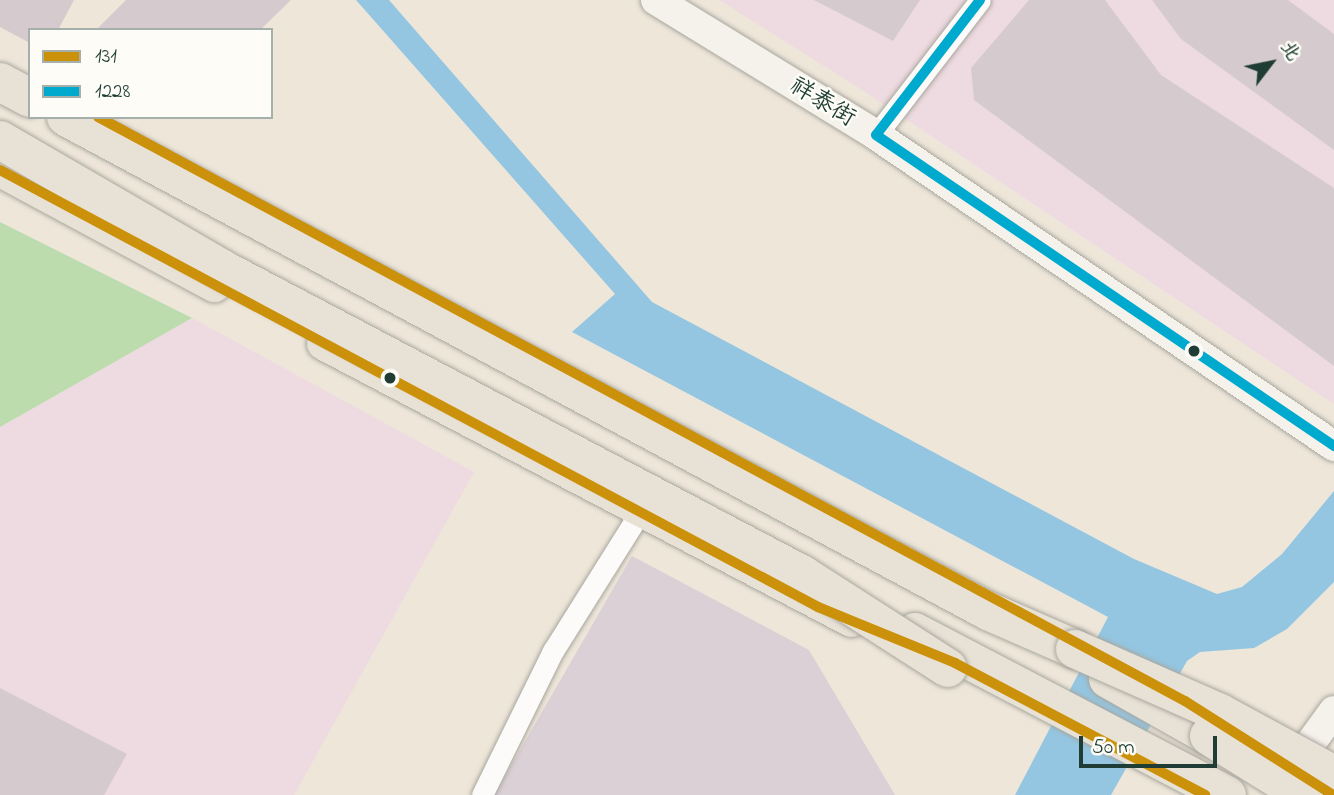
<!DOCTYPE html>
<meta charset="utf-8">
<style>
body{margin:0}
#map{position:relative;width:1334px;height:795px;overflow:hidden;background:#eee6d9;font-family:"Indie Flower","LXGW WenKai TC",sans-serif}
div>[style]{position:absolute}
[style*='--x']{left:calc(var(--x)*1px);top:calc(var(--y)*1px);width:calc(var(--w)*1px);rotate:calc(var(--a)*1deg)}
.built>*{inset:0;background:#eedae1}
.industrial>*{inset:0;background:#dbd0d6}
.green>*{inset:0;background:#bcdcae}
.water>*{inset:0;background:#94c6e2}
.building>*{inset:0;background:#d5cbce}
.roads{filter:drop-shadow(0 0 2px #a8a79f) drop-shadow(0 0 2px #a8a79f)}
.street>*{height:21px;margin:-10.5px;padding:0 10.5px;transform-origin:10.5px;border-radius:10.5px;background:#fcfbf9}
.secondary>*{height:30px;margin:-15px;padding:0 15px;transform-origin:15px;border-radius:15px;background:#f5f1eb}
.primary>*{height:33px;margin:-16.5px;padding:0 16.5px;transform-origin:16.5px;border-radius:16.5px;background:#e8e2d6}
.highway>*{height:38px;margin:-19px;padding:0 19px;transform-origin:19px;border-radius:19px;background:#e8e2d6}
.bridges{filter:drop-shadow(0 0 2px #a8a79f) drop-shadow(0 0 2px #a8a79f)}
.highway-bridge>*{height:38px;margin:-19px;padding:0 19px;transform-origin:19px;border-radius:19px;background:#e8e2d6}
.bus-1>*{height:10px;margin:-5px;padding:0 5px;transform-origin:5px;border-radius:5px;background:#cc910a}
.bus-2>*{height:10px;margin:-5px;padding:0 5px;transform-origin:5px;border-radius:5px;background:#00a9ce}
.dots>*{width:19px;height:19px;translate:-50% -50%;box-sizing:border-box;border:4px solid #fdfcf7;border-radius:50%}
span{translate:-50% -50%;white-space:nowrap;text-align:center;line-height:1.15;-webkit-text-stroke:5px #fdfcf7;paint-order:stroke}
.street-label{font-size:24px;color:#1f3d34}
.legend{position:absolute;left:28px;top:28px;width:245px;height:91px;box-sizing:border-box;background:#fdfcf7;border:2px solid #a4b0a9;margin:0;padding:9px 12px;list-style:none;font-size:21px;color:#1f3d34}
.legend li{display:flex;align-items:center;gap:14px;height:35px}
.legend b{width:35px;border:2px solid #a4b0a9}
.north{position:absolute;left:1236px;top:28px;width:70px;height:70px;-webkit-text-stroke:5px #fdfcf7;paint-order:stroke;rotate:58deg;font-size:19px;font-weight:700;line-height:28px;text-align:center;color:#1f3d34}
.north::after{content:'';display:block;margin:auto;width:24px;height:32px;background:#1f3d34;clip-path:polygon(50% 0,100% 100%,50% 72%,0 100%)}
.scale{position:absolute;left:1079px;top:736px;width:138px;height:32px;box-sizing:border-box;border:4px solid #1f3d34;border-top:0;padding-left:9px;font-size:21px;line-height:24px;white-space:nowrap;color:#1f3d34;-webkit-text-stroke:5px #fdfcf7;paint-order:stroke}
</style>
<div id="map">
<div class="built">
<i style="clip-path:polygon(719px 0,1334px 0,1334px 404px,856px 86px)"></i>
<i style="clip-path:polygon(192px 318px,474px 472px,294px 795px,0 795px,0 427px)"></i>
</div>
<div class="industrial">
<i style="clip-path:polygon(632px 556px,809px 650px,895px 795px,494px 795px)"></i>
</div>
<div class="green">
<i style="clip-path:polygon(0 222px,192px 318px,0 427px)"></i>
</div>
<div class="water">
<i style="clip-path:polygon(356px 0,389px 0,652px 302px,1134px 559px,1217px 594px,1242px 587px,1282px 554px,1334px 491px,1334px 582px,1287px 629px,1254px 648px,1200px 652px,1187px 661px,1111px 795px,1015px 795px,1108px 617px,572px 332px,615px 294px)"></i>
</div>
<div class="building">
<i style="clip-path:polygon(0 0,74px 0,58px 30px,30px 30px,30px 43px,0 27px)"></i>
<i style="clip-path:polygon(126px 0,291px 0,260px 30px,96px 30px)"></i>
<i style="clip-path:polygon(814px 0,920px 0,893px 41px)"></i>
<i style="clip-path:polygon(1029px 0,1105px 0,1161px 75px,1334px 188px,1334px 366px,974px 100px,971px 68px)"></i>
<i style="clip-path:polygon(1152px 0,1288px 0,1334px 34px,1334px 150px,1181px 39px)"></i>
<i style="clip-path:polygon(0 688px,127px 754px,104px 795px,0 795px)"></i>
</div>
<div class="roads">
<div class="street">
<i style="--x:876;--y:135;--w:170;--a:-52.4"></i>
<i style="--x:482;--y:795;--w:161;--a:-63.8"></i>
<i style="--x:553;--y:651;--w:162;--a:-57.9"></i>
</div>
<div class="secondary">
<i style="--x:656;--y:0;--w:258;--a:31.5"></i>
<i style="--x:876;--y:135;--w:554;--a:34.18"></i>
<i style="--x:1288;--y:774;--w:78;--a:-53.9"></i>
</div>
<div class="primary">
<i style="--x:0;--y:170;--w:243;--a:28.3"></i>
<i style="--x:323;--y:343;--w:596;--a:27.68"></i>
</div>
<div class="highway">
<i style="--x:0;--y:82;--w:34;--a:28"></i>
<i style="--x:66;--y:117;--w:1046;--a:28.18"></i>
<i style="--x:988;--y:611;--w:95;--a:23.6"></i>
<i style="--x:915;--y:632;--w:352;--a:27.6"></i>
<i style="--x:1108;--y:679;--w:116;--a:29.4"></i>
</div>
</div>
<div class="bridges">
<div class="highway-bridge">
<i style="--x:0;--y:140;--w:259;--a:30.1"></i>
<i style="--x:224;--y:270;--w:654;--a:27.78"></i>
<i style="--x:803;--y:575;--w:172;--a:32.7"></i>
<i style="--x:1075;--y:649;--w:158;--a:23.8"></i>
<i style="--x:1220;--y:713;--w:130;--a:28.5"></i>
<i style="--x:1209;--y:736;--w:112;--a:31.8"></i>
</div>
</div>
<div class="bus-1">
<i style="--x:98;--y:117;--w:1234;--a:28.25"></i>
<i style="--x:1185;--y:701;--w:175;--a:32.4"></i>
<i style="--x:0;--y:170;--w:927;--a:28.11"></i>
<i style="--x:818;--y:607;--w:148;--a:22.2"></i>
<i style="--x:955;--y:663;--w:283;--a:27.8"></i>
</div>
<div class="bus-2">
<i style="--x:980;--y:0;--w:170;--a:127.6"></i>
<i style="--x:876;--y:135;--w:554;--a:34.18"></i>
</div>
<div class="dots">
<i style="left:1194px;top:351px;background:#1f3d34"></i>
<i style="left:390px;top:378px;background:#1f3d34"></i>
</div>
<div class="street-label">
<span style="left:822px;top:103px;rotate:31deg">祥泰街</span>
</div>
<ul class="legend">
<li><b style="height:9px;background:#cc910a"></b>131</li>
<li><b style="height:9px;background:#00a9ce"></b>1228</li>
</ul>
<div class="north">北</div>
<div class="scale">50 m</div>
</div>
